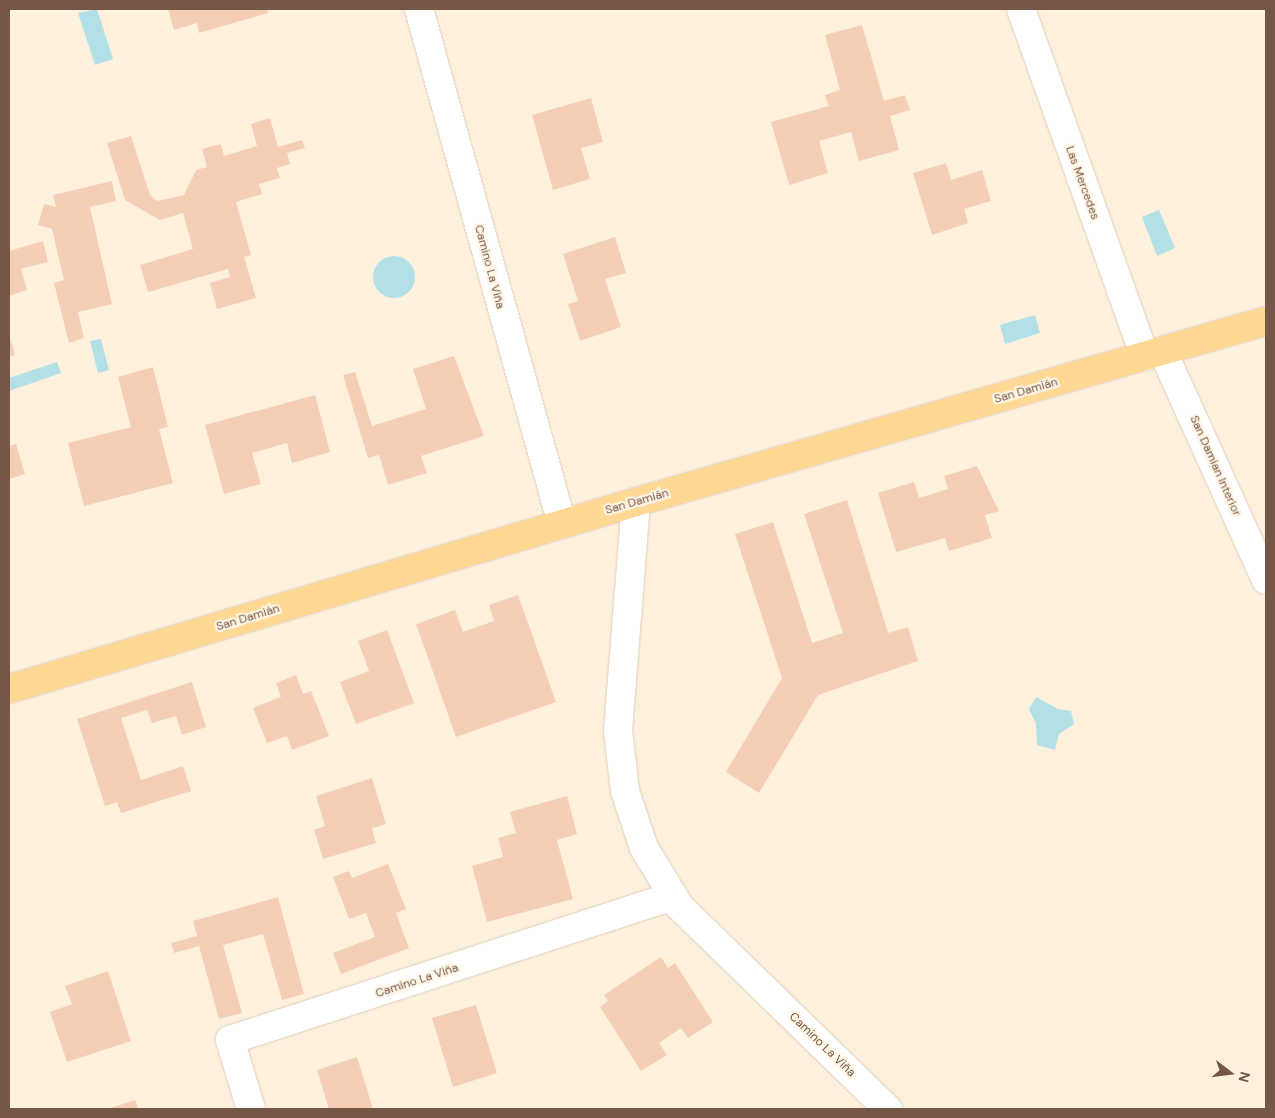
<!DOCTYPE html>
<meta charset="utf-8">
<style>
body{margin:0}
#map{position:relative;width:1275px;height:1118px;overflow:hidden;background:#fdf1de;font-family:"DM Sans",sans-serif}
div>[style]{position:absolute}
[style*='--x']{left:calc(var(--x)*1px);top:calc(var(--y)*1px);width:calc(var(--w)*1px);rotate:calc(var(--a)*1deg)}
.water>*{inset:0;background:#b3dfe7}
.round{border-radius:50%}
.building>*{inset:0;background:#f4ceb5}
.roads{filter:drop-shadow(0 0 1px #e1cdba) drop-shadow(0 0 1px #e1cdba)}
.minor>*{height:28px;margin:-14px;padding:0 14px;transform-origin:14px;border-radius:14px;background:#fff}
.major>*{height:28px;margin:-14px;padding:0 14px;transform-origin:14px;border-radius:14px;background:#ffd893}
span{translate:-50% -50%;white-space:nowrap;text-align:center;line-height:1.15;-webkit-text-stroke:4.5px #fff5e5;paint-order:stroke}
.street-label{font-size:12px;color:#745746}
.frame{position:absolute;inset:0;border:10px solid #745746;pointer-events:none}
.north{position:absolute;left:1205px;top:1048px;width:50px;height:50px;-webkit-text-stroke:4px #fff5e5;paint-order:stroke;rotate:105deg;font-size:14px;font-weight:700;line-height:20px;text-align:center;color:#745746}
.north::after{content:'';display:block;margin:auto;width:18px;height:22px;background:#745746;clip-path:polygon(50% 0,100% 100%,50% 72%,0 100%)}
</style>
<div id="map">
<div class="water">
<i style="clip-path:polygon(97px 9px,113px 59px,95px 65px,78px 13px)"></i>
<i style="clip-path:polygon(1159px 210px,1175px 248px,1157px 256px,1142px 217px)"></i>
<i class="round" style="left:373px;top:256px;width:42px;height:42px"></i>
<i style="clip-path:polygon(1035px 315px,1040px 333px,1005px 344px,1000px 325px)"></i>
<i style="clip-path:polygon(101px 339px,109px 370px,98px 373px,90px 341px)"></i>
<i style="clip-path:polygon(57px 362px,61px 373px,9px 391px,9px 378px)"></i>
<i style="clip-path:polygon(1036px 697px,1058px 709px,1071px 711px,1074px 724px,1059px 734px,1055px 750px,1037px 745px,1036px 724px,1029px 709px)"></i>
</div>
<div class="building">
<i style="clip-path:polygon(168px 9px,267px 9px,268px 13px,199px 33px,197px 23px,174px 30px)"></i>
<i style="clip-path:polygon(862px 25px,884px 101px,905px 95px,910px 110px,890px 116px,899px 150px,859px 161px,851px 132px,819px 141px,828px 173px,789px 185px,771px 122px,829px 106px,825px 95px,840px 90px,825px 35px)"></i>
<i style="clip-path:polygon(591px 98px,603px 142px,581px 148px,590px 179px,553px 190px,532px 115px)"></i>
<i style="clip-path:polygon(270px 118px,278px 147px,302px 140px,305px 148px,287px 153px,290px 164px,277px 168px,280px 178px,259px 184px,262px 194px,236px 202px,251px 255px,244px 257px,256px 298px,217px 309px,210px 283px,230px 277px,228px 269px,148px 292px,140px 265px,193px 249px,183px 213px,160px 220px,125px 200px,107px 143px,131px 136px,150px 195px,157px 201px,184px 195px,196px 170px,207px 167px,202px 149px,221px 144px,224px 156px,257px 146px,251px 124px)"></i>
<i style="clip-path:polygon(946px 163px,951px 180px,982px 170px,991px 201px,964px 209px,968px 223px,932px 235px,913px 173px)"></i>
<i style="clip-path:polygon(112px 181px,116px 201px,90px 207px,112px 304px,78px 312px,84px 338px,69px 343px,54px 283px,64px 280px,52px 229px,38px 225px,44px 204px,56px 207px,53px 195px)"></i>
<i style="clip-path:polygon(615px 237px,626px 273px,605px 279px,621px 327px,580px 341px,568px 304px,578px 301px,563px 254px)"></i>
<i style="clip-path:polygon(43px 241px,48px 262px,21px 269px,27px 290px,9px 296px,9px 251px)"></i>
<i style="clip-path:polygon(9px 334px,15px 355px,9px 357px)"></i>
<i style="clip-path:polygon(454px 356px,484px 436px,421px 456px,427px 473px,388px 485px,379px 455px,368px 458px,343px 375px,355px 372px,372px 426px,426px 409px,413px 369px)"></i>
<i style="clip-path:polygon(153px 367px,168px 427px,159px 429px,173px 483px,84px 506px,68px 443px,131px 427px,118px 377px)"></i>
<i style="clip-path:polygon(315px 395px,330px 452px,292px 463px,287px 443px,252px 453px,261px 484px,224px 494px,205px 425px)"></i>
<i style="clip-path:polygon(16px 444px,25px 474px,9px 479px,9px 446px)"></i>
<i style="clip-path:polygon(977px 466px,999px 511px,985px 515px,992px 538px,949px 551px,945px 538px,896px 552px,878px 493px,914px 482px,919px 498px,948px 489px,944px 476px)"></i>
<i style="clip-path:polygon(847px 500px,888px 633px,908px 627px,918px 661px,818px 695px,759px 793px,726px 772px,782px 678px,735px 534px,773px 522px,812px 643px,843px 633px,804px 514px)"></i>
<i style="clip-path:polygon(518px 595px,556px 702px,456px 737px,416px 624px,455px 610px,463px 632px,494px 621px,489px 605px)"></i>
<i style="clip-path:polygon(387px 630px,414px 703px,356px 724px,340px 682px,369px 671px,358px 641px)"></i>
<i style="clip-path:polygon(296px 675px,303px 694px,311px 691px,329px 736px,292px 750px,287px 736px,267px 743px,253px 708px,281px 697px,276px 683px)"></i>
<i style="clip-path:polygon(192px 682px,206px 727px,182px 735px,176px 716px,152px 723px,147px 710px,121px 718px,141px 780px,183px 766px,191px 791px,121px 813px,117px 802px,105px 806px,77px 719px)"></i>
<i style="clip-path:polygon(372px 778px,386px 824px,372px 828px,376px 843px,323px 859px,314px 830px,325px 826px,316px 796px)"></i>
<i style="clip-path:polygon(567px 796px,577px 834px,557px 840px,573px 899px,487px 922px,472px 866px,503px 857px,498px 838px,516px 833px,510px 812px)"></i>
<i style="clip-path:polygon(388px 864px,406px 909px,396px 913px,409px 948px,341px 974px,333px 953px,375px 937px,366px 913px,349px 919px,333px 877px,349px 871px,352px 878px)"></i>
<i style="clip-path:polygon(278px 897px,304px 994px,282px 1000px,263px 934px,223px 945px,242px 1013px,219px 1019px,199px 946px,174px 953px,171px 943px,197px 936px,193px 921px)"></i>
<i style="clip-path:polygon(661px 957px,668px 968px,675px 963px,713px 1022px,688px 1038px,681px 1028px,659px 1043px,667px 1055px,641px 1071px,600px 1007px,608px 1001px,604px 995px)"></i>
<i style="clip-path:polygon(108px 971px,131px 1041px,67px 1062px,50px 1012px,72px 1004px,65px 986px)"></i>
<i style="clip-path:polygon(476px 1005px,497px 1073px,453px 1087px,432px 1018px)"></i>
<i style="clip-path:polygon(357px 1057px,373px 1109px,329px 1109px,317px 1070px)"></i>
<i style="clip-path:polygon(135px 1100px,138px 1109px,108px 1109px)"></i>
</div>
<div class="roads">
<div class="minor">
<i style="--x:419;--y:9;--w:534;--a:74.48"></i>
<i style="--x:1021;--y:9;--w:369;--a:70.4"></i>
<i style="--x:1163;--y:352;--w:250;--a:65.7"></i>
<i style="--x:636;--y:502;--w:230;--a:94.5"></i>
<i style="--x:618;--y:731;--w:60;--a:83.3"></i>
<i style="--x:625;--y:791;--w:60;--a:71.6"></i>
<i style="--x:644;--y:848;--w:69;--a:58.6"></i>
<i style="--x:680;--y:907;--w:290;--a:44.2"></i>
<i style="--x:251;--y:1109;--w:72;--a:-106.9"></i>
<i style="--x:230;--y:1040;--w:465;--a:-18"></i>
</div>
<div class="major">
<i style="--x:9;--y:689;--w:654;--a:-16.61"></i>
<i style="--x:636;--y:502;--w:655;--a:-16.03"></i>
</div>
</div>
<div class="street-label">
<span style="left:1082px;top:183px;rotate:70deg">Las Mercedes</span>
<span style="left:489px;top:267px;rotate:75deg">Camino La Viña</span>
<span style="left:1026px;top:391px;rotate:-16deg">San Damián</span>
<span style="left:1215px;top:466px;rotate:66deg">San Damian Interior</span>
<span style="left:637px;top:502px;rotate:-16deg">San Damián</span>
<span style="left:248px;top:618px;rotate:-17deg">San Damián</span>
<span style="left:417px;top:981px;rotate:-18deg">Camino La Viña</span>
<span style="left:822px;top:1045px;rotate:44deg">Camino La Viña</span>
</div>
<div class="frame"></div>
<div class="north">N</div>
</div>
